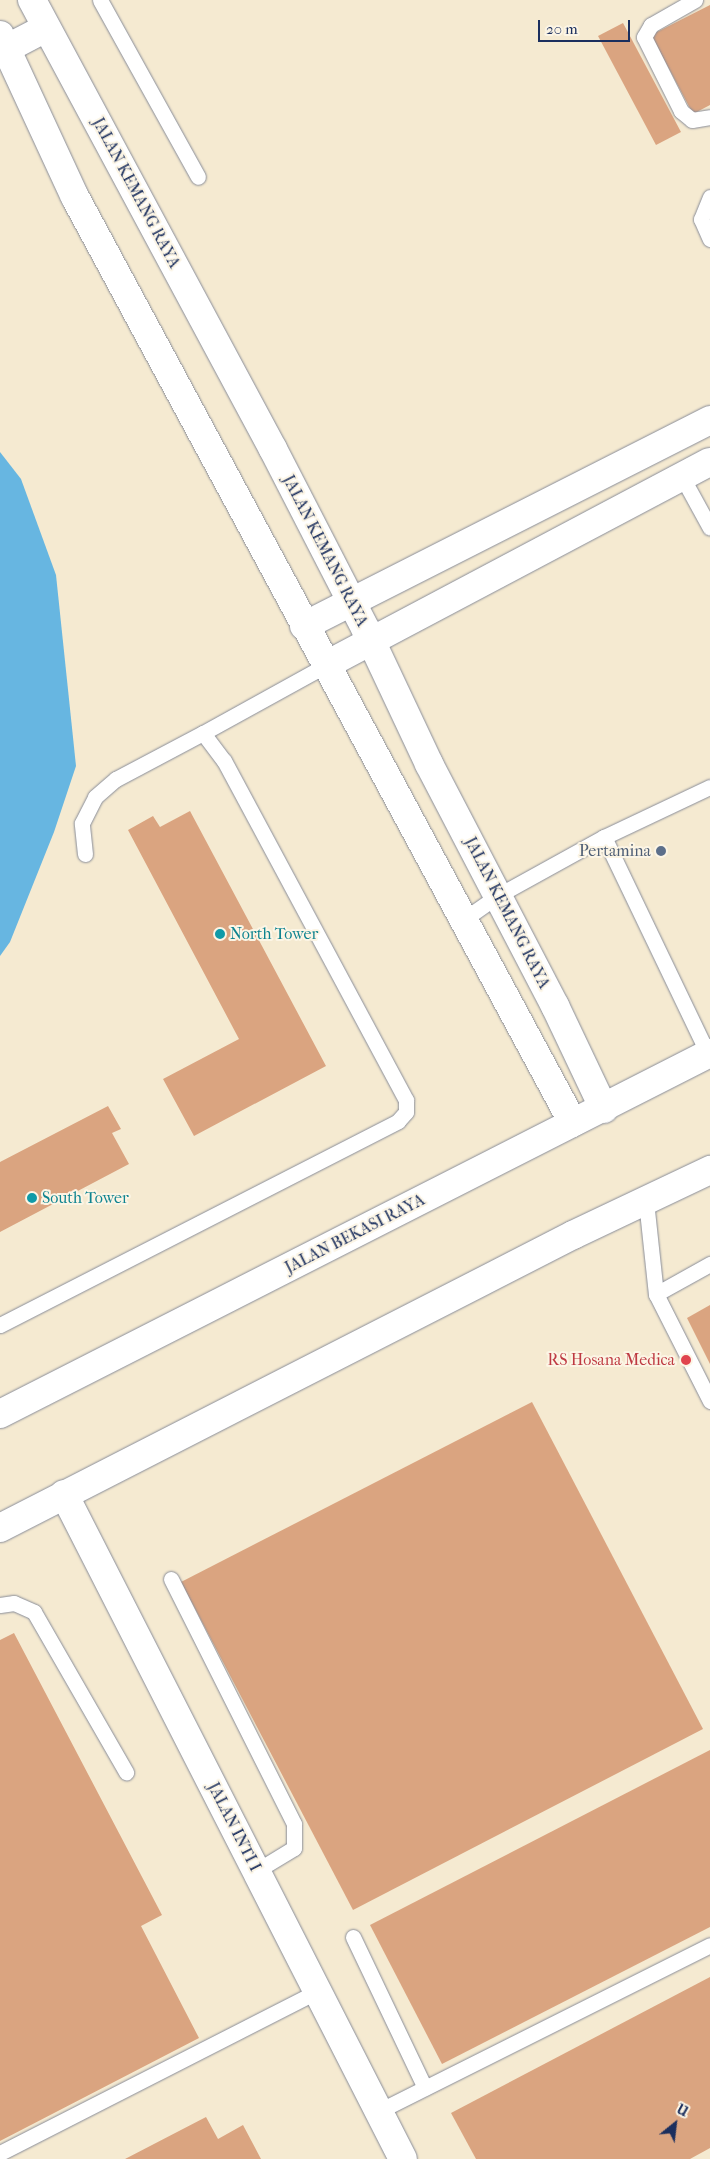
<!DOCTYPE html>
<style>
body{margin:0}
#map{position:relative;width:710px;height:2159px;overflow:hidden;background:#f5ead1;font-family:"IM FELL French Canon",serif}
div>[style]{position:absolute}
[style*='--x']{left:calc(var(--x)*1px);top:calc(var(--y)*1px);width:calc(var(--w)*1px);rotate:calc(var(--a)*1deg)}
.water>*{inset:0;background:#67b6e1}
.building>*{inset:0;background:#daa480}
.roads{filter:drop-shadow(0 0 1px #888c98) drop-shadow(0 0 1px #888c98)}
.lane>*{height:15px;margin:-7.5px;padding:0 7.5px;transform-origin:7.5px;border-radius:7.5px;background:#fff}
.street>*{height:28px;margin:-14px;padding:0 14px;transform-origin:14px;border-radius:14px;background:#fff}
.primary>*{height:28px;margin:-14px;padding:0 14px;transform-origin:14px;border-radius:14px;background:#fff}
.dots>*{width:14px;height:14px;translate:-50% -50%;box-sizing:border-box;border:2px solid #fcf5e5;border-radius:50%}
span{translate:-50% -50%;white-space:nowrap;text-align:center;line-height:1.15;-webkit-text-stroke:4px #fcf5e5;paint-order:stroke}
.street-label{font-size:16px;color:#1b2f5e}
.service-label{font-size:16px;color:#4e5e75}
.right{translate:-100% -50%;text-align:right}
.culture-label{font-size:16px;color:#0d838f}
.left{translate:0 -50%;text-align:left}
.health-label{font-size:16px;color:#be3a42}
.north{position:absolute;left:650px;top:2099px;width:50px;height:50px;-webkit-text-stroke:4px #fcf5e5;paint-order:stroke;rotate:29deg;font-size:14px;font-weight:700;line-height:20px;text-align:center;color:#1b2f5e}
.north::after{content:'';display:block;margin:auto;width:18px;height:22px;background:#1b2f5e;clip-path:polygon(50% 0,100% 100%,50% 72%,0 100%)}
.scale{position:absolute;left:538px;top:20px;width:92px;height:22px;box-sizing:border-box;border:2px solid #1b2f5e;border-top:0;padding-left:6px;font-size:15px;line-height:18px;white-space:nowrap;color:#1b2f5e;-webkit-text-stroke:4px #fcf5e5;paint-order:stroke}
</style>
<div id="map">
<div class="water">
<i style="clip-path:polygon(0 452px,21px 479px,56px 575px,76px 766px,54px 832px,10px 942px,0 956px)"></i>
</div>
<div class="building">
<i style="clip-path:polygon(710px 5px,710px 105px,693px 114px,651px 35px)"></i>
<i style="clip-path:polygon(623px 23px,681px 132px,656px 145px,598px 36px)"></i>
<i style="clip-path:polygon(190px 811px,326px 1066px,194px 1136px,163px 1079px,239px 1039px,128px 830px,153px 816px,160px 827px)"></i>
<i style="clip-path:polygon(108px 1106px,121px 1129px,112px 1133px,129px 1164px,0 1232px,0 1162px)"></i>
<i style="clip-path:polygon(710px 1305px,710px 1364px,687px 1318px)"></i>
<i style="clip-path:polygon(532px 1402px,703px 1729px,353px 1910px,181px 1582px)"></i>
<i style="clip-path:polygon(14px 1633px,162px 1915px,141px 1926px,199px 2038px,0 2141px,0 1640px)"></i>
<i style="clip-path:polygon(710px 1750px,710px 1927px,442px 2064px,370px 1925px)"></i>
<i style="clip-path:polygon(710px 1977px,710px 2148px,690px 2159px,476px 2159px,451px 2113px)"></i>
<i style="clip-path:polygon(206px 2117px,218px 2139px,243px 2125px,261px 2159px,125px 2159px)"></i>
</div>
<div class="roads">
<div class="lane">
<i style="--x:100;--y:0;--w:202;--a:61"></i>
<i style="--x:695;--y:0;--w:51;--a:150.4"></i>
<i style="--x:651;--y:25;--w:14;--a:120"></i>
<i style="--x:644;--y:37;--w:83;--a:63.4"></i>
<i style="--x:681;--y:111;--w:14;--a:39"></i>
<i style="--x:692;--y:120;--w:18;--a:-9"></i>
<i style="--x:710;--y:197;--w:24;--a:112"></i>
<i style="--x:701;--y:219;--w:22;--a:66"></i>
<i style="--x:681;--y:475;--w:60;--a:61.3"></i>
<i style="--x:604;--y:837;--w:241;--a:64.4"></i>
<i style="--x:85;--y:854;--w:31;--a:-96"></i>
<i style="--x:82;--y:823;--w:29;--a:-63"></i>
<i style="--x:95;--y:797;--w:28;--a:-41"></i>
<i style="--x:116;--y:779;--w:98;--a:-27.9"></i>
<i style="--x:463;--y:920;--w:42;--a:-35.2"></i>
<i style="--x:497;--y:896;--w:122;--a:-28.9"></i>
<i style="--x:604;--y:837;--w:117;--a:-25.3"></i>
<i style="--x:646;--y:1201;--w:94;--a:83.9"></i>
<i style="--x:656;--y:1294;--w:120;--a:63.2"></i>
<i style="--x:656;--y:1294;--w:62;--a:-29.1"></i>
<i style="--x:0;--y:1325;--w:447;--a:-27.1"></i>
<i style="--x:398;--y:1121;--w:12;--a:-48"></i>
<i style="--x:406;--y:1112;--w:12;--a:-90"></i>
<i style="--x:406;--y:1100;--w:385;--a:-118.2"></i>
<i style="--x:224;--y:761;--w:35;--a:-127"></i>
<i style="--x:203;--y:733;--w:141;--a:-28.9"></i>
<i style="--x:171;--y:1579;--w:274;--a:63.3"></i>
<i style="--x:294;--y:1824;--w:24;--a:90"></i>
<i style="--x:294;--y:1848;--w:44;--a:148.8"></i>
<i style="--x:0;--y:1605;--w:14;--a:-8"></i>
<i style="--x:14;--y:1603;--w:22;--a:24"></i>
<i style="--x:34;--y:1612;--w:185;--a:60.1"></i>
<i style="--x:353;--y:1937;--w:167;--a:64.5"></i>
<i style="--x:379;--y:2111;--w:370;--a:-26.6"></i>
<i style="--x:0;--y:2153;--w:357;--a:-27"></i>
</div>
<div class="street">
<i style="--x:32;--y:0;--w:510;--a:61.78"></i>
<i style="--x:273;--y:449;--w:203;--a:62.8"></i>
<i style="--x:366;--y:630;--w:148;--a:64.8"></i>
<i style="--x:429;--y:764;--w:273;--a:62.5"></i>
<i style="--x:555;--y:1006;--w:114;--a:64.6"></i>
<i style="--x:0;--y:35;--w:179;--a:65.2"></i>
<i style="--x:75;--y:197;--w:1051;--a:61.73"></i>
<i style="--x:0;--y:52;--w:52;--a:-27.6"></i>
<i style="--x:304;--y:626;--w:455;--a:-26.9"></i>
<i style="--x:326;--y:665;--w:434;--a:-27.9"></i>
<i style="--x:64;--y:1494;--w:746;--a:62.99"></i>
</div>
<div class="primary">
<i style="--x:0;--y:1414;--w:797;--a:-26.95"></i>
<i style="--x:0;--y:1528;--w:644;--a:-27.08"></i>
<i style="--x:573;--y:1235;--w:152;--a:-25.4"></i>
</div>
</div>
<div class="dots">
<i style="left:661px;top:851px;background:#5c6f8a"></i>
<i style="left:220px;top:934px;background:#0f9aa8"></i>
<i style="left:32px;top:1198px;background:#0f9aa8"></i>
<i style="left:686px;top:1360px;background:#e0444e"></i>
</div>
<div class="street-label">
<span style="left:136px;top:193px;rotate:62deg">JALAN KEMANG RAYA</span>
<span style="left:325px;top:551px;rotate:63deg">JALAN KEMANG RAYA</span>
<span style="left:507px;top:913px;rotate:63deg">JALAN KEMANG RAYA</span>
<span style="left:355px;top:1234px;rotate:-27deg">JALAN BEKASI RAYA</span>
<span style="left:234px;top:1827px;rotate:63deg">JALAN INTI I</span>
</div>
<div class="service-label">
<span class="right" style="left:651px;top:851px">Pertamina</span>
</div>
<div class="culture-label">
<span class="left" style="left:230px;top:934px">North Tower</span>
<span class="left" style="left:42px;top:1198px">South Tower</span>
</div>
<div class="health-label">
<span class="right" style="left:675px;top:1360px">RS Hosana Medica</span>
</div>
<div class="north">U</div>
<div class="scale">20 m</div>
</div>
